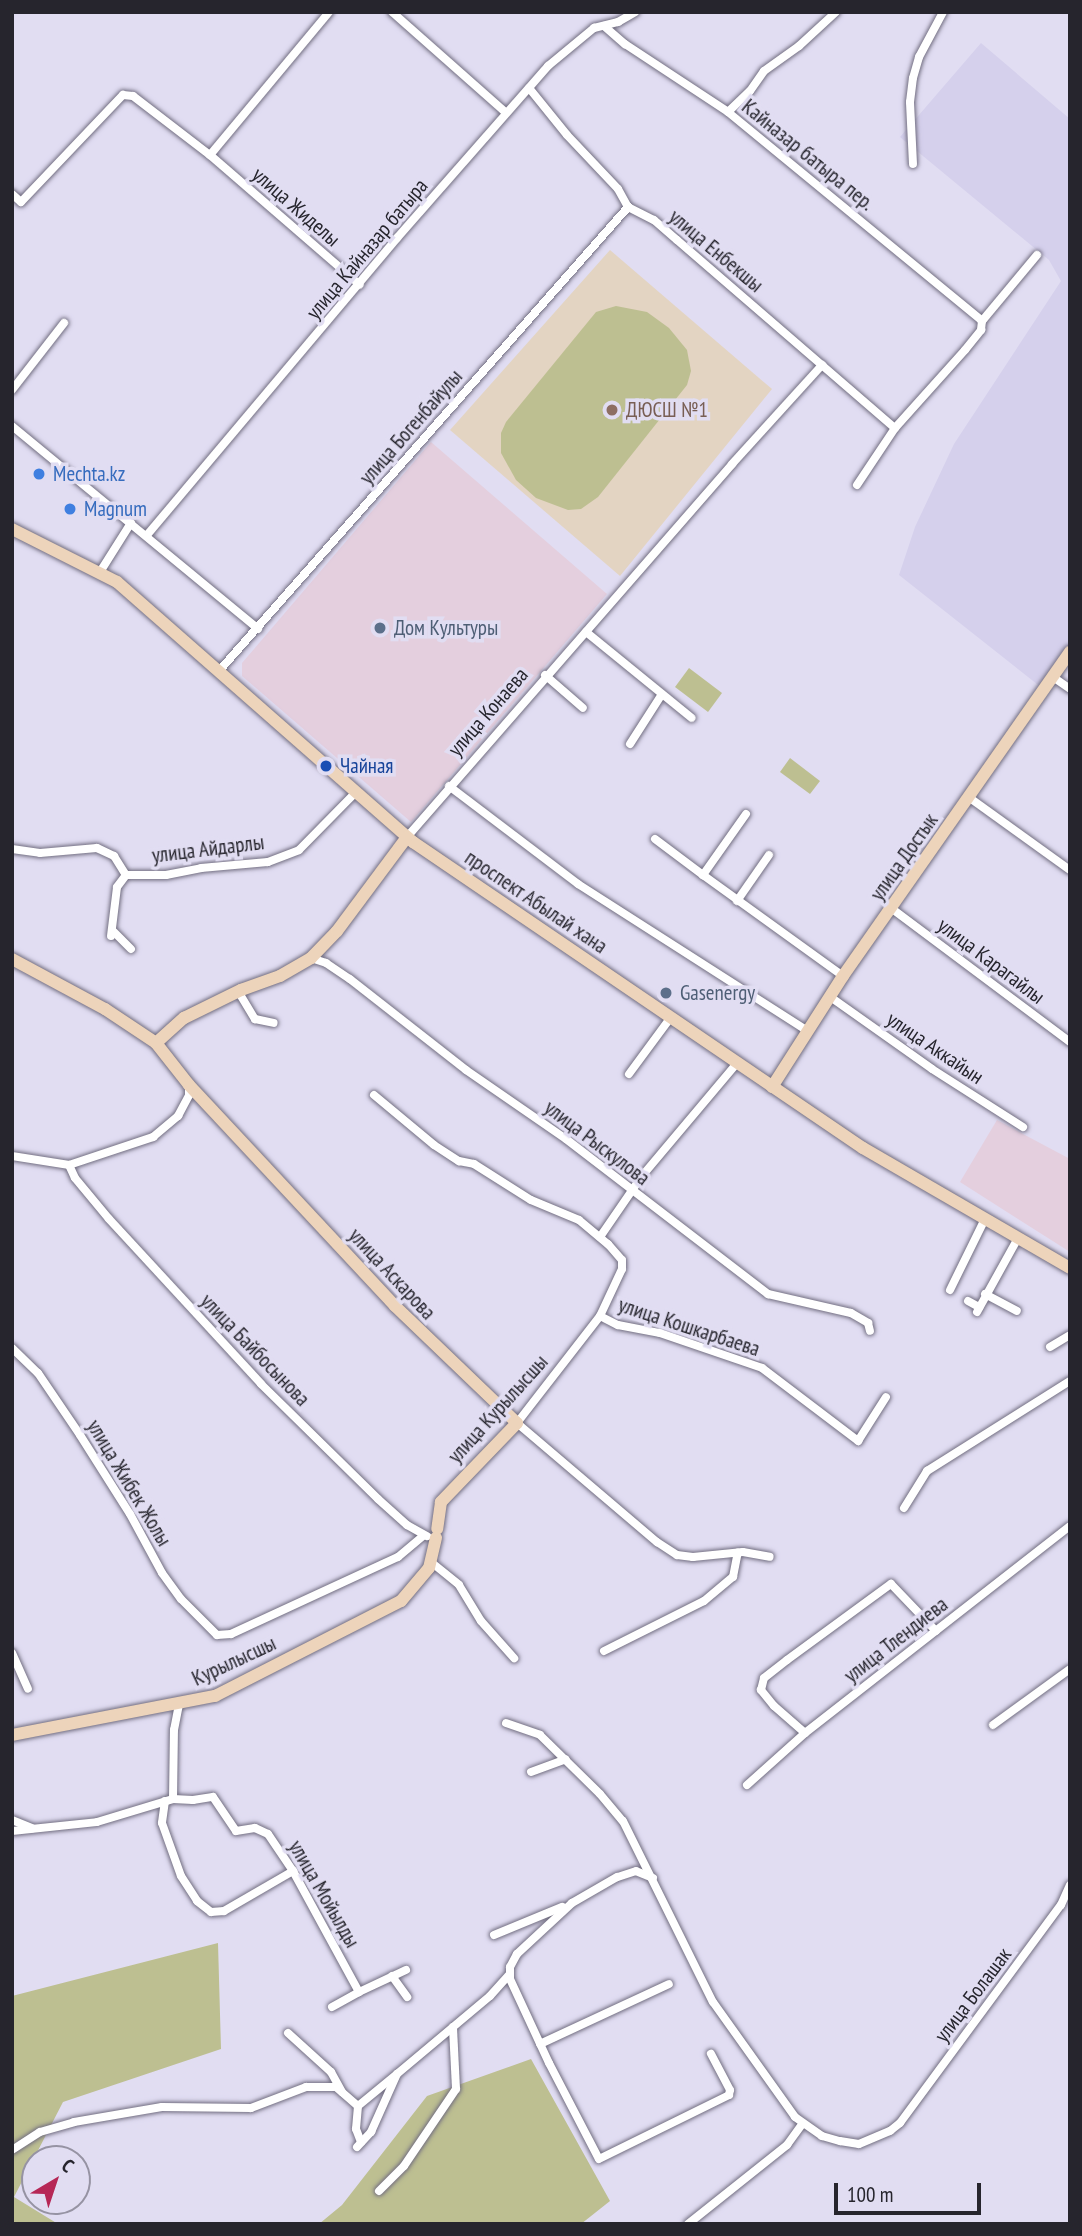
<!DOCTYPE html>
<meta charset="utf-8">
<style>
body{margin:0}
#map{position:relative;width:1082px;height:2236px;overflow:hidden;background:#e1ddf2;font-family:"PT Sans Narrow",sans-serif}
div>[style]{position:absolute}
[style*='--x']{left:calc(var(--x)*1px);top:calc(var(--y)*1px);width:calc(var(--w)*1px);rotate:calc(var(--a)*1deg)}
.commercial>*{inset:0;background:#e4cfde}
.built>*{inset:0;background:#d5d0ec}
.education>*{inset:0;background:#e3d4c2}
.green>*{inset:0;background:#bdbf91}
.roads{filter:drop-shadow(0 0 2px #726e81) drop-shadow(0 0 2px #726e81)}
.street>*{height:8px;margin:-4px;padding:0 4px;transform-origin:4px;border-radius:4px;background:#fff}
.secondary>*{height:12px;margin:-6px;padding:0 6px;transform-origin:6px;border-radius:6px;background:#edd4bb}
.dots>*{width:19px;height:19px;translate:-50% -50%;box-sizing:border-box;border:4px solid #e1ddf2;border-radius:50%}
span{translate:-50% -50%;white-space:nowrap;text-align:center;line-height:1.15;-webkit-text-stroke:7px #e1ddf2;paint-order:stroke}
.street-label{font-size:21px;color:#26252d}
.education-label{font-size:21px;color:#785e54}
.left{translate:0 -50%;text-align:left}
.shop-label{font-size:21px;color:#366cbe}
.service-label{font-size:21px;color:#4e5e75}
.transit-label{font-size:21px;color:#164399}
.frame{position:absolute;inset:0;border:14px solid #26252d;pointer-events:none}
.north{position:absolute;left:21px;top:2145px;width:70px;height:70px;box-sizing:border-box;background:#e1ddf2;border:2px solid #9693a3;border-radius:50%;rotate:39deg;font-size:19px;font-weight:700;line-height:28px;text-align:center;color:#26252d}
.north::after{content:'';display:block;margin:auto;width:24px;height:32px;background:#b62756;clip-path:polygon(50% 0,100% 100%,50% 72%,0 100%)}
.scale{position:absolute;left:834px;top:2183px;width:147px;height:32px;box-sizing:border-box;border:4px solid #26252d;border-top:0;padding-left:9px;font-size:21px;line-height:24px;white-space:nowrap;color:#26252d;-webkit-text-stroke:5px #e1ddf2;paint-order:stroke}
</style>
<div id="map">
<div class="commercial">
<i style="clip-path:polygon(431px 442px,607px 594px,411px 822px,242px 676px,242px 663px)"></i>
<i style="clip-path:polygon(997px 1120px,1070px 1159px,1070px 1252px,960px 1182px)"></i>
</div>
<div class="built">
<i style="clip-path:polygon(981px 43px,1070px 119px,1070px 647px,1042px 688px,899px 575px,915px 527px,954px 444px,1061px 281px,1049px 260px,900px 137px)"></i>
</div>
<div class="education">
<i style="clip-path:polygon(610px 250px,772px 389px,620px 576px,450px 430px)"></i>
</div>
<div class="green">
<i style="clip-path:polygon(616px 306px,647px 312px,669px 328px,687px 350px,691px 371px,687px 385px,598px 497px,581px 509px,568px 510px,536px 498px,516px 480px,501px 453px,501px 433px,506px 422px,596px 312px)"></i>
<i style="clip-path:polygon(689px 668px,722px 693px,708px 712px,675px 687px)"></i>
<i style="clip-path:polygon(790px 758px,820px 781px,810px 794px,780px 772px)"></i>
<i style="clip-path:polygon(218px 1943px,221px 2049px,63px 2102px,14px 2197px,58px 2224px,12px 2224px,12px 1996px)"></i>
<i style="clip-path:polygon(531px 2059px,610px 2201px,581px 2224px,319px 2224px,342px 2205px,427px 2096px)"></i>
</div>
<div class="roads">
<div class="street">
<i style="--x:392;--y:12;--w:152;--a:41.5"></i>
<i style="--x:604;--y:26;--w:28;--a:41"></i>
<i style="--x:625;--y:44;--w:123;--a:33.4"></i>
<i style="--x:728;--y:112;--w:329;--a:39.4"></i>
<i style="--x:529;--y:88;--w:60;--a:51"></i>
<i style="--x:567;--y:135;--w:74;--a:46.6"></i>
<i style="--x:618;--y:189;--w:21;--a:61"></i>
<i style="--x:628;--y:207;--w:29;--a:27"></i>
<i style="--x:654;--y:220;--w:30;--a:41"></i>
<i style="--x:677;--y:240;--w:288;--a:40.8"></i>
<i style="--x:728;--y:112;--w:30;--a:-44"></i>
<i style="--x:750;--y:91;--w:24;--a:-55"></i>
<i style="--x:764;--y:71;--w:43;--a:-35.5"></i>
<i style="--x:799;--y:46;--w:50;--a:-42.6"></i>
<i style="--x:210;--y:155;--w:186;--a:-50.2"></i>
<i style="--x:913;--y:164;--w:62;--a:-92.8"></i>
<i style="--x:910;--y:102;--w:24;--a:-83"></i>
<i style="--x:913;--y:78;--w:22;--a:-74"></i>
<i style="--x:919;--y:57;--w:51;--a:-61.9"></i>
<i style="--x:12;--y:194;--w:12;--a:42"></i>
<i style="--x:21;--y:202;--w:148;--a:-46.4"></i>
<i style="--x:123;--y:95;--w:10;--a:6"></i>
<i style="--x:133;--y:96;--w:97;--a:37.5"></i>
<i style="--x:210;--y:155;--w:198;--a:40.9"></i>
<i style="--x:12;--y:390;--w:85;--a:-52.2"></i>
<i style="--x:12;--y:426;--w:319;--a:39.5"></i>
<i style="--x:857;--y:485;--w:69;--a:-56.3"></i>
<i style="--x:895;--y:428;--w:105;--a:-48.1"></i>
<i style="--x:965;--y:350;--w:26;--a:-51"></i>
<i style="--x:981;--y:330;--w:9;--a:-84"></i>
<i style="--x:982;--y:321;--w:86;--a:-50.2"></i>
<i style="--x:147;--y:535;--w:388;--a:-49.9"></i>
<i style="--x:397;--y:238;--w:229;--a:-48.7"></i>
<i style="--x:548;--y:66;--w:60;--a:-39.6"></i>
<i style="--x:594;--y:28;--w:25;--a:-14"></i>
<i style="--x:618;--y:22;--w:20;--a:-30"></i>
<i style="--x:100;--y:572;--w:58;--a:-57.7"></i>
<i style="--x:586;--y:632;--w:136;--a:39.1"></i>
<i style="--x:219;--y:671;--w:619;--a:-48.6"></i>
<i style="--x:545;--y:675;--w:50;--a:41"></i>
<i style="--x:1053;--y:677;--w:21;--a:35"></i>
<i style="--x:630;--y:744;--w:59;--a:-57.4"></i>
<i style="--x:449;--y:786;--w:162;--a:37.2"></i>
<i style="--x:578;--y:884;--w:271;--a:32.6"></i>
<i style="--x:970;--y:798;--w:123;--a:35.8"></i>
<i style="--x:746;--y:814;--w:75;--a:125.2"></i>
<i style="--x:703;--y:875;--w:173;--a:35.8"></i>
<i style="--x:407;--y:837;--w:495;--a:-48.9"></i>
<i style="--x:732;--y:464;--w:134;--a:-47.7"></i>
<i style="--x:655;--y:839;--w:60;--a:36.9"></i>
<i style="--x:12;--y:849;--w:28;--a:8"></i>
<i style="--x:40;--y:853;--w:57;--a:-5"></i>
<i style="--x:97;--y:848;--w:19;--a:25"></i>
<i style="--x:114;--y:856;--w:22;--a:58"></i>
<i style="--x:126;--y:875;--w:40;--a:0"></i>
<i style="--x:166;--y:875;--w:36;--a:-11"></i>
<i style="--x:201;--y:868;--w:67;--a:-5.1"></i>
<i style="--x:268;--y:862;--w:33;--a:-21"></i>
<i style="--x:299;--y:850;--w:81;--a:-45.5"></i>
<i style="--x:737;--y:901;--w:56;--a:-55.2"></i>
<i style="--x:891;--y:908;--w:224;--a:36.8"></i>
<i style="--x:114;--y:932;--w:24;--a:45"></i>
<i style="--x:111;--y:936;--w:49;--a:-83"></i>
<i style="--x:117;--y:887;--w:15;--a:-53"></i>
<i style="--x:311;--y:958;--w:16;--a:18"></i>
<i style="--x:326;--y:963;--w:29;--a:34"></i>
<i style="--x:350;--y:979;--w:147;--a:38.1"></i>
<i style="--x:466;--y:1070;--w:121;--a:34.6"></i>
<i style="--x:566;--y:1139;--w:255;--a:37.5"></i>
<i style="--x:768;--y:1294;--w:85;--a:12.9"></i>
<i style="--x:851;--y:1313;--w:20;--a:30"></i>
<i style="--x:868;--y:1323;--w:8;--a:76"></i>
<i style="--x:238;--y:991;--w:33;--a:59"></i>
<i style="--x:255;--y:1019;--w:19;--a:12"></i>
<i style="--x:829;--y:996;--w:126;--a:35.3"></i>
<i style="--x:932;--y:1069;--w:108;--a:32.5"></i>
<i style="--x:629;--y:1074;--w:71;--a:-53.6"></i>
<i style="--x:374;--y:1095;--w:78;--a:39.8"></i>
<i style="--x:434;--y:1145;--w:30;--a:33"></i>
<i style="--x:459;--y:1161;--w:15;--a:11"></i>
<i style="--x:474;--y:1164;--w:67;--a:32.3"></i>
<i style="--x:531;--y:1200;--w:52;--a:22.6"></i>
<i style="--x:579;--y:1220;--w:38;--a:40"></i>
<i style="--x:608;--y:1244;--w:21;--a:49"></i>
<i style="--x:622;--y:1260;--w:9;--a:90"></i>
<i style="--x:622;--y:1269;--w:52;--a:115.1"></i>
<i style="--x:600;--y:1316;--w:135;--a:127.8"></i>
<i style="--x:517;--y:1423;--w:184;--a:40.4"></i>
<i style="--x:657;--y:1542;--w:24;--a:33"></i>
<i style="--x:677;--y:1555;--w:16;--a:7"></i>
<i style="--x:693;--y:1557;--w:50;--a:-5.7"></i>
<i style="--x:743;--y:1552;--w:27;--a:10"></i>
<i style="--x:12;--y:1156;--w:58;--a:9"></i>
<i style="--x:69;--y:1165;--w:89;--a:-18.4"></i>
<i style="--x:153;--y:1137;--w:33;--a:-40"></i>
<i style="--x:178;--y:1116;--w:24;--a:-62"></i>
<i style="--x:189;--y:1095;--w:10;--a:-90"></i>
<i style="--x:69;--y:1165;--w:14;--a:65"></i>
<i style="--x:75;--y:1178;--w:53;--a:50.3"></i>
<i style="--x:109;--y:1219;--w:224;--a:47.3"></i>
<i style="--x:261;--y:1384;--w:164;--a:44.5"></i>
<i style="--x:378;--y:1499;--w:39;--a:42"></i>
<i style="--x:407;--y:1525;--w:23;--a:29"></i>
<i style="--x:600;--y:1237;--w:74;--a:-55.5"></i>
<i style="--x:642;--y:1176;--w:148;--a:-49.9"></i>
<i style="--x:950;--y:1290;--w:79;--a:-63.8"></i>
<i style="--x:985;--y:1294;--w:36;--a:28"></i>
<i style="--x:968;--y:1301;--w:13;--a:29"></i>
<i style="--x:977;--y:1312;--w:85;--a:-61"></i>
<i style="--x:600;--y:1316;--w:20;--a:27"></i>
<i style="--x:618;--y:1325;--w:43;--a:10.8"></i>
<i style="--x:660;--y:1333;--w:108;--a:18.9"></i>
<i style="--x:762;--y:1368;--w:121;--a:37.2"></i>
<i style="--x:858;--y:1441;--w:52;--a:-57.5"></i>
<i style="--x:1050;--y:1347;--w:23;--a:-31"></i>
<i style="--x:12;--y:1348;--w:36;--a:44"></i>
<i style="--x:38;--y:1373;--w:75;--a:55.9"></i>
<i style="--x:80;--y:1435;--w:93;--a:57.7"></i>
<i style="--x:130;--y:1514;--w:67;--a:61.5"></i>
<i style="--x:162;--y:1573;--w:32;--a:54"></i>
<i style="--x:181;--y:1599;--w:51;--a:45"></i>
<i style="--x:217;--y:1635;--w:14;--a:-4"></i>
<i style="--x:231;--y:1634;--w:184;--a:-24.8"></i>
<i style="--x:398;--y:1557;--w:33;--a:-40"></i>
<i style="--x:904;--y:1508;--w:44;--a:-58.1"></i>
<i style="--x:927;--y:1471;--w:169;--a:-32.2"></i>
<i style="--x:431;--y:1562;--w:36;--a:39"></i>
<i style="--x:459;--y:1585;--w:42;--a:58.6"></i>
<i style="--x:481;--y:1621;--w:50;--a:48.3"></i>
<i style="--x:604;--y:1651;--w:112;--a:-26.6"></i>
<i style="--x:704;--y:1601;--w:38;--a:-40"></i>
<i style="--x:733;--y:1577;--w:25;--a:-79"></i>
<i style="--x:12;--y:1653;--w:39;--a:66"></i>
<i style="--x:506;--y:1723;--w:36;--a:19"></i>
<i style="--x:540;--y:1735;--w:84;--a:44.5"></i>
<i style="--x:600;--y:1794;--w:35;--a:50"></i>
<i style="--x:623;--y:1821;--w:202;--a:63.6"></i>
<i style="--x:713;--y:2002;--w:141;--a:54.5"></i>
<i style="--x:795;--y:2117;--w:33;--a:35"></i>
<i style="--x:822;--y:2136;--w:19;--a:16"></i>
<i style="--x:840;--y:2141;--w:19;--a:9"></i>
<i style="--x:859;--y:2144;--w:34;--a:-23"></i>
<i style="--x:890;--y:2131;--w:13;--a:-39"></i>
<i style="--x:900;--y:2123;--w:271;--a:-53.6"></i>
<i style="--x:1061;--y:1905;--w:22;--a:-66"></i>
<i style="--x:993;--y:1725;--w:95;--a:-36"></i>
<i style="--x:805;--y:1733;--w:41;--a:-138.9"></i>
<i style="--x:774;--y:1706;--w:21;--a:-129"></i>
<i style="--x:761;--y:1690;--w:12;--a:-76"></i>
<i style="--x:764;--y:1678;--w:29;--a:-38"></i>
<i style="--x:787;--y:1660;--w:129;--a:-36.2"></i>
<i style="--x:891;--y:1584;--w:65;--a:46.2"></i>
<i style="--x:531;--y:1772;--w:37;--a:-20"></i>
<i style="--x:747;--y:1785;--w:78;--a:-41.9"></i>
<i style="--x:805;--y:1733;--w:336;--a:-38"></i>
<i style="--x:173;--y:1799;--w:69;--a:-89.2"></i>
<i style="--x:174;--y:1730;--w:25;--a:-79"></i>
<i style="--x:165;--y:1801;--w:22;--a:98"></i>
<i style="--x:162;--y:1823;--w:56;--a:70.3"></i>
<i style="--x:181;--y:1876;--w:30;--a:57"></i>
<i style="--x:197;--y:1901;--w:18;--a:38"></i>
<i style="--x:211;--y:1912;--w:13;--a:-4"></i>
<i style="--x:224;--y:1911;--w:80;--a:-30.1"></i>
<i style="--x:12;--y:1820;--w:22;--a:22"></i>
<i style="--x:12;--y:1831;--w:85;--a:-6"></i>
<i style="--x:97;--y:1822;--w:79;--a:-16.8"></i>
<i style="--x:173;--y:1799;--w:20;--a:3"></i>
<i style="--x:193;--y:1800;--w:20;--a:-9"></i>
<i style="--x:213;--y:1797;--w:41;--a:55.9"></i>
<i style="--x:236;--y:1831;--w:19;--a:-9"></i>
<i style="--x:255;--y:1828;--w:14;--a:25"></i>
<i style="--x:268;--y:1834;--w:45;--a:56"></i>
<i style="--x:293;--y:1871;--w:138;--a:61.4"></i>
<i style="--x:359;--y:1992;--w:52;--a:-25.1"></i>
<i style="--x:653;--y:1878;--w:18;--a:-158"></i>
<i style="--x:636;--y:1871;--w:20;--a:162"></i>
<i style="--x:617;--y:1877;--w:52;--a:150"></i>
<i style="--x:572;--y:1903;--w:75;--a:137.2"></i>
<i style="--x:517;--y:1954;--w:15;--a:118"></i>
<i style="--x:510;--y:1967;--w:12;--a:90"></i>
<i style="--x:510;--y:1979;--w:93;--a:65.1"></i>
<i style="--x:549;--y:2063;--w:108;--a:62.5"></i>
<i style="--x:599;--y:2159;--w:145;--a:-26.2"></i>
<i style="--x:729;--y:2095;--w:5;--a:-79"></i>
<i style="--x:730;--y:2090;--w:41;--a:-117.8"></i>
<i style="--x:494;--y:1935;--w:74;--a:-22.4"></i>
<i style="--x:392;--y:1976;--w:26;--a:54"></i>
<i style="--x:332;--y:2007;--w:31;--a:-29"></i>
<i style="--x:288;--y:2033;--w:58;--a:42.2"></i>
<i style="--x:331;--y:2072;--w:23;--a:61"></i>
<i style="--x:540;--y:2044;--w:142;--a:-24.9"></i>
<i style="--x:358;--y:2106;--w:23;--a:95"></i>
<i style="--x:356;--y:2129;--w:14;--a:69"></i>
<i style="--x:357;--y:2147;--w:21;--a:-47"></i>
<i style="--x:371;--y:2132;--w:64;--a:-65.9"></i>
<i style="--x:397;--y:2074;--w:121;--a:-40"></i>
<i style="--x:490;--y:1996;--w:28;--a:-48"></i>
<i style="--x:12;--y:2150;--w:33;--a:-33"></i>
<i style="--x:40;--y:2132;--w:35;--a:-16"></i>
<i style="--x:74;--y:2122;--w:89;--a:-9.7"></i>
<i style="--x:162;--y:2107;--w:89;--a:0.6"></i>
<i style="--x:251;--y:2108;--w:59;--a:-20.9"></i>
<i style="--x:306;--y:2087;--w:30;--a:0"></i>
<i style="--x:336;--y:2087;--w:29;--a:41"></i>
<i style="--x:358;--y:2106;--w:50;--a:-39.4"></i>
<i style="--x:379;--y:2191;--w:35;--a:-45"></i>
<i style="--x:404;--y:2166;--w:93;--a:-56"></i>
<i style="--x:456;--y:2089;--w:62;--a:-92.8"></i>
<i style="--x:688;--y:2224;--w:127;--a:-38.6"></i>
<i style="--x:787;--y:2145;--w:27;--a:-54"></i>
</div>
<div class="secondary">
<i style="--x:12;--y:529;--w:118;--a:26.8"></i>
<i style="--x:117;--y:582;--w:394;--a:41.3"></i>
<i style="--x:413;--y:842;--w:544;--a:34.22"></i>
<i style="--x:863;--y:1148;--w:239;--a:30.1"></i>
<i style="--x:12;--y:959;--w:106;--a:28.3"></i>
<i style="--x:105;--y:1009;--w:61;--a:33.7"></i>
<i style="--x:156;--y:1043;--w:53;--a:51.8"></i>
<i style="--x:189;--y:1085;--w:302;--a:47"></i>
<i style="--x:395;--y:1306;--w:169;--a:43.8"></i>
<i style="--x:517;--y:1423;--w:110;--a:133.9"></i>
<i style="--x:441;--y:1502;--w:27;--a:98"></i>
<i style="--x:156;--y:1043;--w:38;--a:-42"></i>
<i style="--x:184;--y:1018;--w:64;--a:-26.2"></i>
<i style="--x:241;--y:990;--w:41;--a:-19.7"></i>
<i style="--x:280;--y:976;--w:36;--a:-30"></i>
<i style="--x:311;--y:958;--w:37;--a:-46"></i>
<i style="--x:337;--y:931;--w:117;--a:-53.3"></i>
<i style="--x:772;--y:1087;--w:132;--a:-57.4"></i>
<i style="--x:843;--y:976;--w:396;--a:-55"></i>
<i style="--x:12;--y:1735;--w:207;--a:-10.9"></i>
<i style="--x:215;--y:1696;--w:209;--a:-27.1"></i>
<i style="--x:401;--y:1601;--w:43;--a:-49.7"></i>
<i style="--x:429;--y:1568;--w:31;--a:-77"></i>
</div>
</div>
<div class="dots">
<i style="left:612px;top:410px;background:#8d6e63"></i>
<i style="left:39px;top:474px;background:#3f7fe0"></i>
<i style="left:70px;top:509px;background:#3f7fe0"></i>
<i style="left:380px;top:628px;background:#5c6f8a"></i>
<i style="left:326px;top:766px;background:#1a4fb4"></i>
<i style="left:666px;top:993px;background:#5c6f8a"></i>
</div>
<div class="street-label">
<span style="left:808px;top:155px;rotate:39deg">Кайназар батыра пер.</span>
<span style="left:296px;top:207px;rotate:41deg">улица Жиделы</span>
<span style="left:367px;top:249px;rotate:-50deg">улица Кайназар батыра</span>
<span style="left:716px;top:251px;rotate:40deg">улица Енбекшы</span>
<span style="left:411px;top:427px;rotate:-49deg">улица Богенбайулы</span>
<span style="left:488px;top:712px;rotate:-49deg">улица Конаева</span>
<span style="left:208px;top:849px;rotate:-7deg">улица Айдарлы</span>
<span style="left:904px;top:857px;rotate:-55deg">улица Достык</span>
<span style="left:536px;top:902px;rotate:34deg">проспект Абылай хана</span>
<span style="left:991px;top:961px;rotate:37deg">улица Карагайлы</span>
<span style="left:935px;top:1048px;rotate:34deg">улица Аккайын</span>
<span style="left:597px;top:1143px;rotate:37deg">улица Рыскулова</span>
<span style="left:392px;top:1274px;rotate:47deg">улица Аскарова</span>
<span style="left:689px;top:1327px;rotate:18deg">улица Кошкарбаева</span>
<span style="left:255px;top:1350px;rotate:46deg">улица Байбосынова</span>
<span style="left:498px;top:1409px;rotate:-48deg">улица Курылысшы</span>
<span style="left:129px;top:1483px;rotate:59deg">улица Жибек Жолы</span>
<span style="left:896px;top:1640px;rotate:-38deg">улица Тлендиева</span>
<span style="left:234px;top:1661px;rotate:-25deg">Курылысшы</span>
<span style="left:324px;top:1894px;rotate:60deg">улица Мойылды</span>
<span style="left:973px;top:1995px;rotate:-53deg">улица Болашак</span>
</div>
<div class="education-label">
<span class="left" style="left:626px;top:410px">ДЮСШ №1</span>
</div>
<div class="shop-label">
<span class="left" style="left:53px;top:474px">Mechta.kz</span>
<span class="left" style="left:84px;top:509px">Magnum</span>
</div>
<div class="service-label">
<span class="left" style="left:394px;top:628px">Дом Культуры</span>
<span class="left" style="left:680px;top:993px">Gasenergy</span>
</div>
<div class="transit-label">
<span class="left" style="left:340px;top:766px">Чайная</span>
</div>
<div class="frame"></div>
<div class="north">С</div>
<div class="scale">100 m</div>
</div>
